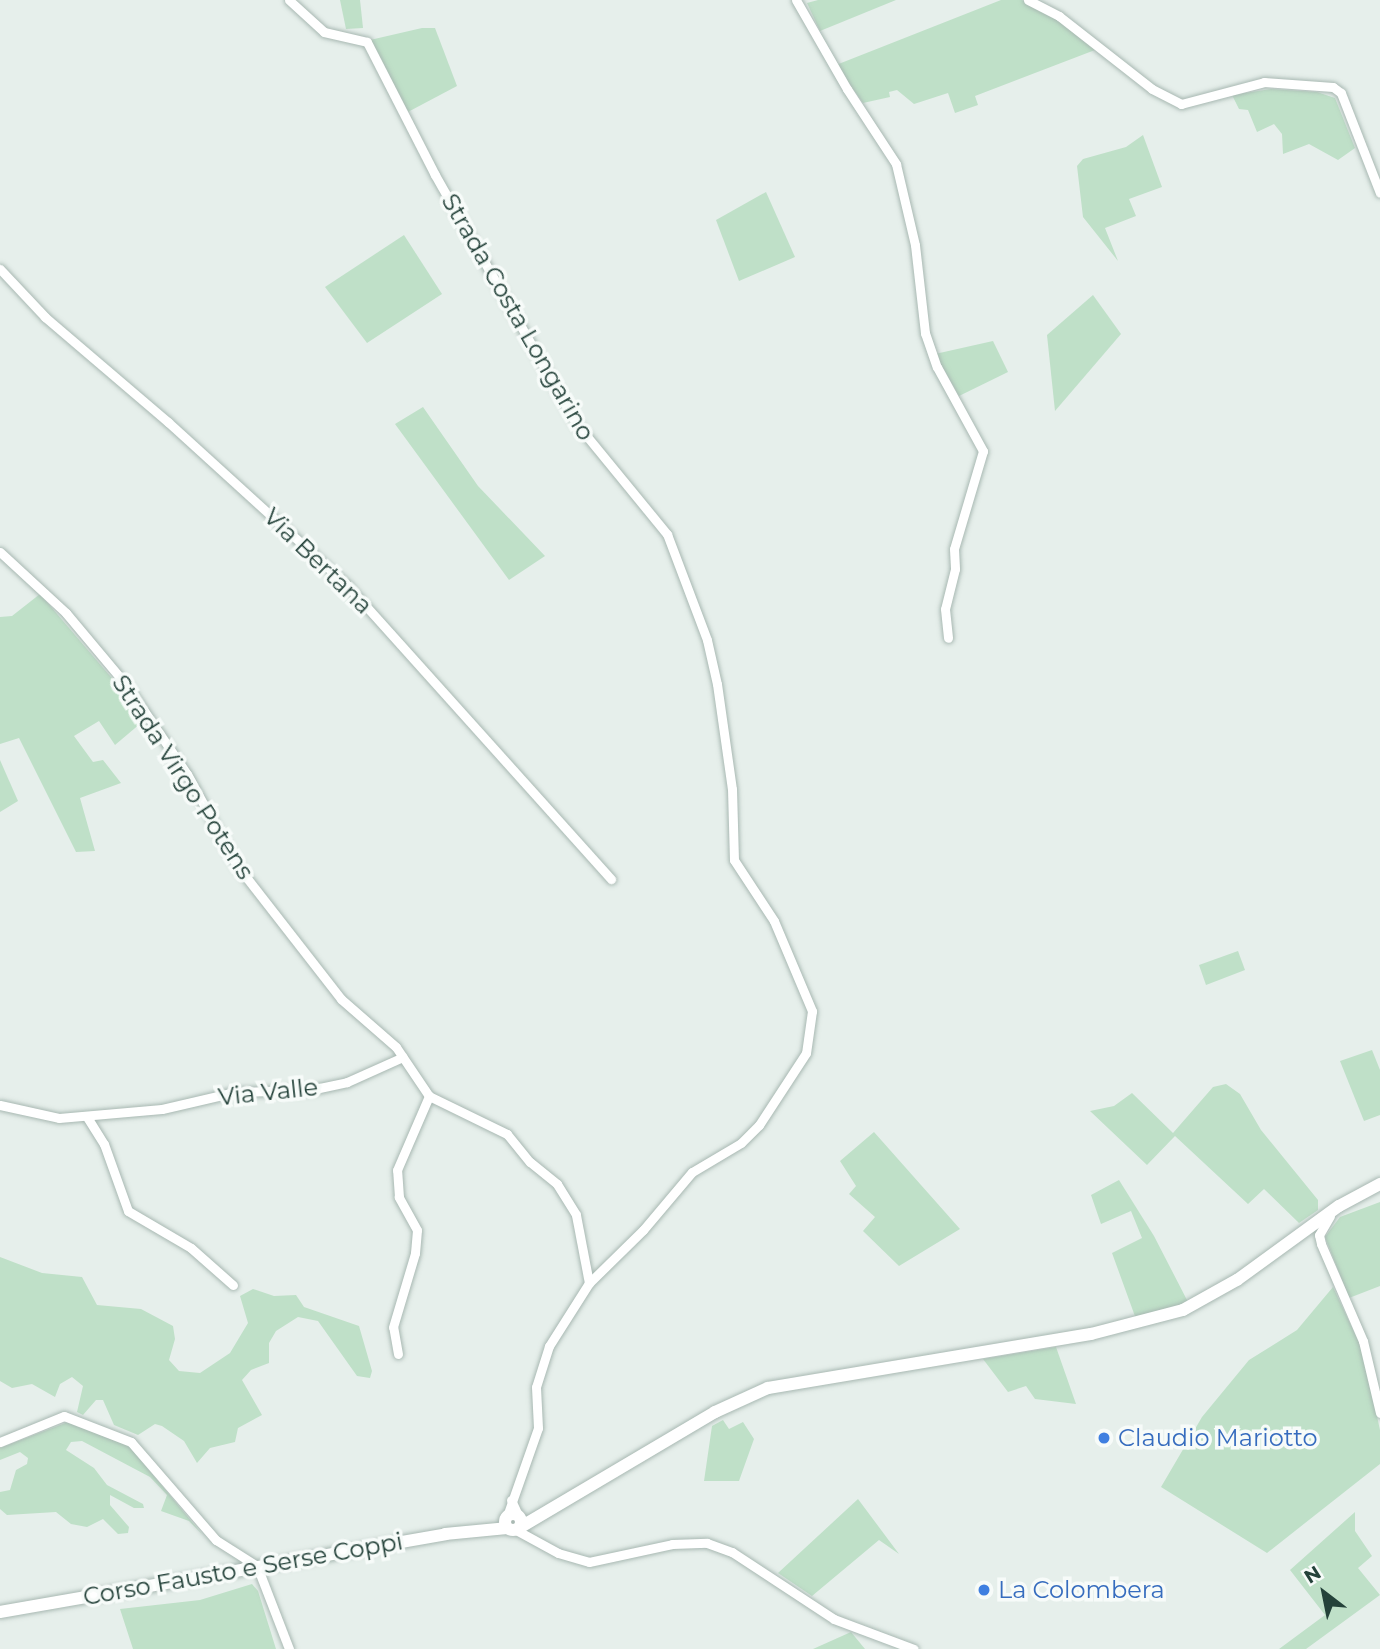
<!DOCTYPE html>
<style>
body{margin:0}
#map{position:relative;width:1380px;height:1649px;overflow:hidden;background:#e6efeb;font-family:Montserrat,sans-serif}
div>[style]{position:absolute}
[style*='--x']{left:calc(var(--x)*1px);top:calc(var(--y)*1px);width:calc(var(--w)*1px);rotate:calc(var(--a)*1deg)}
.green>*{inset:0;background:#bfe0c8}
.roads{filter:drop-shadow(0 0 2px #a8b8b2) drop-shadow(0 0 2px #a8b8b2)}
.street>*{height:9px;margin:-4.5px;padding:0 4.5px;transform-origin:4.5px;border-radius:4.5px;background:#fff}
.secondary>*{height:12px;margin:-6px;padding:0 6px;transform-origin:6px;border-radius:6px;background:#fff}
.secondary>.ring{margin:-6px;padding:0;box-sizing:content-box;background:none;border:12px solid #fff;border-radius:50%}
.dots>*{width:19px;height:19px;translate:-50% -50%;box-sizing:border-box;border:4px solid #f7fbf9;border-radius:50%}
span{translate:-50% -50%;white-space:nowrap;text-align:center;line-height:1.15;-webkit-text-stroke:7px #f7fbf9;paint-order:stroke}
.street-label{font-size:24px;color:#24423a}
.shop-label{font-size:24px;color:#366cbe}
.left{translate:0 -50%;text-align:left}
.north{position:absolute;left:1289px;top:1558px;width:70px;height:70px;-webkit-text-stroke:5px #f7fbf9;paint-order:stroke;rotate:328deg;font-size:19px;font-weight:700;line-height:28px;text-align:center;color:#24423a}
.north::after{content:'';display:block;margin:auto;width:24px;height:32px;background:#24423a;clip-path:polygon(50% 0,100% 100%,50% 72%,0 100%)}
</style>
<div id="map">
<div class="green">
<i style="clip-path:polygon(340px 0,360px 0,363px 28px,346px 29px)"></i>
<i style="clip-path:polygon(818px 0,896px 0,820px 31px,807px 3px)"></i>
<i style="clip-path:polygon(1001px 0,1022px 0,1057px 19px,1095px 50px,975px 96px,978px 105px,955px 113px,948px 93px,914px 104px,897px 90px,889px 92px,890px 97px,863px 103px,836px 65px)"></i>
<i style="clip-path:polygon(422px 28px,435px 28px,457px 86px,406px 113px,370px 40px)"></i>
<i style="clip-path:polygon(1271px 89px,1317px 92px,1335px 98px,1355px 148px,1338px 160px,1309px 144px,1283px 154px,1282px 134px,1274px 124px,1257px 132px,1248px 110px,1239px 109px,1232px 95px)"></i>
<i style="clip-path:polygon(1143px 135px,1162px 187px,1129px 199px,1136px 216px,1105px 228px,1118px 261px,1083px 217px,1077px 166px,1083px 159px,1126px 147px)"></i>
<i style="clip-path:polygon(766px 192px,795px 257px,739px 281px,716px 220px)"></i>
<i style="clip-path:polygon(404px 235px,442px 294px,367px 343px,325px 287px)"></i>
<i style="clip-path:polygon(1093px 295px,1121px 334px,1055px 411px,1047px 335px)"></i>
<i style="clip-path:polygon(993px 341px,1008px 372px,959px 396px,935px 354px)"></i>
<i style="clip-path:polygon(423px 407px,478px 486px,545px 556px,509px 580px,395px 424px)"></i>
<i style="clip-path:polygon(40px 594px,128px 697px,127px 706px,141px 723px,115px 745px,99px 721px,74px 736px,93px 762px,103px 760px,121px 783px,80px 798px,95px 851px,76px 852px,19px 738px,0 744px,0 617px,12px 616px)"></i>
<i style="clip-path:polygon(0 760px,18px 801px,0 812px)"></i>
<i style="clip-path:polygon(1238px 951px,1245px 970px,1206px 985px,1199px 965px)"></i>
<i style="clip-path:polygon(1372px 1050px,1380px 1070px,1380px 1115px,1364px 1121px,1340px 1061px)"></i>
<i style="clip-path:polygon(1226px 1084px,1240px 1094px,1261px 1130px,1318px 1200px,1318px 1210px,1299px 1223px,1264px 1189px,1248px 1204px,1175px 1136px,1147px 1165px,1090px 1111px,1114px 1106px,1132px 1093px,1173px 1133px,1213px 1087px)"></i>
<i style="clip-path:polygon(874px 1132px,960px 1229px,899px 1266px,863px 1231px,875px 1217px,849px 1194px,856px 1186px,840px 1161px)"></i>
<i style="clip-path:polygon(1119px 1180px,1154px 1236px,1188px 1302px,1136px 1319px,1112px 1253px,1142px 1238px,1131px 1211px,1101px 1224px,1091px 1195px)"></i>
<i style="clip-path:polygon(1380px 1202px,1380px 1286px,1349px 1298px,1325px 1237px,1340px 1217px)"></i>
<i style="clip-path:polygon(0 1257px,42px 1273px,82px 1277px,97px 1305px,141px 1309px,173px 1326px,175px 1339px,169px 1360px,179px 1371px,200px 1373px,230px 1353px,248px 1323px,240px 1296px,253px 1289px,274px 1296px,296px 1295px,304px 1307px,359px 1326px,372px 1371px,370px 1378px,357px 1376px,318px 1321px,298px 1317px,276px 1331px,269px 1343px,269px 1363px,251px 1370px,242px 1380px,262px 1415px,238px 1428px,235px 1442px,210px 1448px,197px 1463px,184px 1441px,162px 1426px,155px 1424px,138px 1435px,114px 1425px,103px 1400px,96px 1400px,83px 1415px,77px 1412px,83px 1386px,72px 1377px,60px 1384px,55px 1397px,32px 1384px,12px 1388px,0 1381px)"></i>
<i style="clip-path:polygon(1333px 1287px,1363px 1351px,1380px 1430px,1380px 1464px,1267px 1553px,1161px 1487px,1202px 1417px,1249px 1360px,1297px 1330px)"></i>
<i style="clip-path:polygon(1056px 1347px,1076px 1404px,1035px 1399px,1026px 1386px,1008px 1392px,983px 1359px)"></i>
<i style="clip-path:polygon(723px 1420px,729px 1429px,743px 1422px,754px 1439px,739px 1481px,704px 1481px,712px 1426px)"></i>
<i style="clip-path:polygon(68px 1422px,129px 1446px,202px 1534px,189px 1521px,161px 1511px,167px 1495px,150px 1477px,82px 1441px,71px 1442px,66px 1450px,94px 1468px,107px 1485px,143px 1504px,144px 1508px,134px 1508px,110px 1495px,110px 1505px,129px 1527px,128px 1533px,118px 1534px,103px 1519px,87px 1527px,71px 1524px,56px 1512px,7px 1515px,0 1509px,0 1492px,10px 1490px,16px 1470px,27px 1464px,28px 1458px,20px 1452px,0 1460px,0 1448px)"></i>
<i style="clip-path:polygon(858px 1499px,899px 1554px,879px 1540px,812px 1596px,778px 1573px)"></i>
<i style="clip-path:polygon(1355px 1512px,1355px 1531px,1372px 1556px,1358px 1568px,1380px 1595px,1306px 1649px,1279px 1649px,1325px 1615px,1290px 1570px)"></i>
<i style="clip-path:polygon(252px 1584px,258px 1591px,276px 1649px,133px 1649px,120px 1609px,200px 1600px)"></i>
<i style="clip-path:polygon(851px 1632px,865px 1649px,813px 1649px)"></i>
</div>
<div class="roads">
<div class="street">
<i style="--x:289;--y:0;--w:47;--a:42.4"></i>
<i style="--x:324;--y:32;--w:44;--a:13.1"></i>
<i style="--x:367;--y:42;--w:149;--a:62.9"></i>
<i style="--x:435;--y:175;--w:285;--a:60.4"></i>
<i style="--x:576;--y:423;--w:144;--a:50.7"></i>
<i style="--x:667;--y:534;--w:113;--a:69.3"></i>
<i style="--x:707;--y:640;--w:45;--a:77.2"></i>
<i style="--x:717;--y:684;--w:106;--a:81.9"></i>
<i style="--x:732;--y:789;--w:71;--a:88.4"></i>
<i style="--x:734;--y:860;--w:73;--a:56.7"></i>
<i style="--x:774;--y:921;--w:98;--a:67.1"></i>
<i style="--x:812;--y:1011;--w:42;--a:98.1"></i>
<i style="--x:806;--y:1053;--w:86;--a:123.1"></i>
<i style="--x:759;--y:1125;--w:25;--a:135"></i>
<i style="--x:741;--y:1143;--w:57;--a:149.4"></i>
<i style="--x:692;--y:1172;--w:76;--a:130.2"></i>
<i style="--x:643;--y:1230;--w:76;--a:135.5"></i>
<i style="--x:589;--y:1283;--w:75;--a:122.4"></i>
<i style="--x:549;--y:1346;--w:43;--a:107.6"></i>
<i style="--x:536;--y:1387;--w:41;--a:87.2"></i>
<i style="--x:538;--y:1428;--w:93;--a:109.4"></i>
<i style="--x:796;--y:0;--w:103;--a:60.2"></i>
<i style="--x:847;--y:89;--w:90;--a:56.8"></i>
<i style="--x:896;--y:164;--w:83;--a:76.8"></i>
<i style="--x:915;--y:245;--w:89;--a:83.5"></i>
<i style="--x:925;--y:333;--w:36;--a:71"></i>
<i style="--x:937;--y:367;--w:96;--a:61.3"></i>
<i style="--x:983;--y:451;--w:102;--a:106.5"></i>
<i style="--x:954;--y:549;--w:20;--a:87"></i>
<i style="--x:955;--y:569;--w:41;--a:104"></i>
<i style="--x:945;--y:609;--w:29;--a:84"></i>
<i style="--x:1028;--y:0;--w:35;--a:27"></i>
<i style="--x:1059;--y:16;--w:118;--a:38.1"></i>
<i style="--x:1152;--y:89;--w:33;--a:27"></i>
<i style="--x:1181;--y:104;--w:86;--a:-14.8"></i>
<i style="--x:1264;--y:82;--w:69;--a:4.1"></i>
<i style="--x:1333;--y:87;--w:10;--a:37"></i>
<i style="--x:1341;--y:93;--w:107;--a:68.7"></i>
<i style="--x:0;--y:269;--w:66;--a:46.8"></i>
<i style="--x:45;--y:317;--w:162;--a:40.5"></i>
<i style="--x:168;--y:422;--w:244;--a:42.3"></i>
<i style="--x:348;--y:586;--w:394;--a:48.1"></i>
<i style="--x:0;--y:552;--w:90;--a:42.7"></i>
<i style="--x:66;--y:613;--w:97;--a:50"></i>
<i style="--x:128;--y:687;--w:105;--a:55.9"></i>
<i style="--x:187;--y:774;--w:102;--a:61.4"></i>
<i style="--x:236;--y:864;--w:171;--a:52.1"></i>
<i style="--x:341;--y:999;--w:73;--a:41.1"></i>
<i style="--x:396;--y:1047;--w:59;--a:56"></i>
<i style="--x:429;--y:1096;--w:87;--a:26"></i>
<i style="--x:507;--y:1134;--w:36;--a:51"></i>
<i style="--x:530;--y:1162;--w:35;--a:39"></i>
<i style="--x:557;--y:1184;--w:36;--a:58"></i>
<i style="--x:576;--y:1215;--w:69;--a:79.2"></i>
<i style="--x:0;--y:1105;--w:60;--a:12.4"></i>
<i style="--x:59;--y:1118;--w:103;--a:-5"></i>
<i style="--x:162;--y:1109;--w:75;--a:-13.1"></i>
<i style="--x:235;--y:1092;--w:75;--a:-1.5"></i>
<i style="--x:310;--y:1090;--w:38;--a:-12"></i>
<i style="--x:347;--y:1082;--w:61;--a:-24.1"></i>
<i style="--x:87;--y:1117;--w:32;--a:58"></i>
<i style="--x:104;--y:1144;--w:71;--a:70.3"></i>
<i style="--x:128;--y:1211;--w:73;--a:30.4"></i>
<i style="--x:191;--y:1248;--w:56;--a:41.4"></i>
<i style="--x:1330;--y:1216;--w:22;--a:120"></i>
<i style="--x:1319;--y:1235;--w:9;--a:77"></i>
<i style="--x:1321;--y:1244;--w:106;--a:66.6"></i>
<i style="--x:1363;--y:1341;--w:74;--a:76.7"></i>
<i style="--x:398;--y:1354;--w:27;--a:-100"></i>
<i style="--x:393;--y:1327;--w:77;--a:-73.4"></i>
<i style="--x:415;--y:1253;--w:23;--a:-85"></i>
<i style="--x:417;--y:1230;--w:38;--a:-119"></i>
<i style="--x:399;--y:1197;--w:27;--a:-94"></i>
<i style="--x:397;--y:1170;--w:81;--a:-66.6"></i>
<i style="--x:0;--y:1442;--w:69;--a:-22.1"></i>
<i style="--x:64;--y:1416;--w:72;--a:21.2"></i>
<i style="--x:131;--y:1442;--w:130;--a:49.1"></i>
<i style="--x:216;--y:1540;--w:49;--a:32.4"></i>
<i style="--x:257;--y:1566;--w:89;--a:68.9"></i>
<i style="--x:511;--y:1500;--w:17;--a:65"></i>
<i style="--x:516;--y:1530;--w:48;--a:28.7"></i>
<i style="--x:558;--y:1553;--w:32;--a:16"></i>
<i style="--x:589;--y:1562;--w:85;--a:-12.2"></i>
<i style="--x:672;--y:1544;--w:35;--a:-2"></i>
<i style="--x:707;--y:1543;--w:27;--a:20"></i>
<i style="--x:732;--y:1552;--w:122;--a:33.3"></i>
<i style="--x:834;--y:1619;--w:85;--a:20.6"></i>
</div>
<div class="secondary">
<i class="ring" style="left:505px;top:1514px;width:4px;height:4px"></i>
<i style="--x:519;--y:1528;--w:228;--a:-30.6"></i>
<i style="--x:715;--y:1412;--w:58;--a:-24.4"></i>
<i style="--x:768;--y:1388;--w:327;--a:-9.5"></i>
<i style="--x:1091;--y:1334;--w:95;--a:-14.6"></i>
<i style="--x:1183;--y:1310;--w:62;--a:-29.1"></i>
<i style="--x:1237;--y:1280;--w:126;--a:-36"></i>
<i style="--x:1339;--y:1206;--w:47;--a:-28.2"></i>
<i style="--x:0;--y:1612;--w:452;--a:-9.9"></i>
<i style="--x:445;--y:1534;--w:62;--a:-5.5"></i>
</div>
</div>
<div class="dots">
<i style="left:1104px;top:1438px;background:#3f7fe0"></i>
<i style="left:984px;top:1590px;background:#3f7fe0"></i>
</div>
<div class="street-label">
<span style="left:518px;top:317px;rotate:60deg">Strada Costa Longarino</span>
<span style="left:318px;top:561px;rotate:44deg">Via Bertana</span>
<span style="left:183px;top:777px;rotate:57deg">Strada Virgo Potens</span>
<span style="left:268px;top:1092px;rotate:-6deg">Via Valle</span>
<span style="left:243px;top:1569px;rotate:-10deg">Corso Fausto e Serse Coppi</span>
</div>
<div class="shop-label">
<span class="left" style="left:1118px;top:1438px">Claudio Mariotto</span>
<span class="left" style="left:998px;top:1590px">La Colombera</span>
</div>
<div class="north">N</div>
</div>
